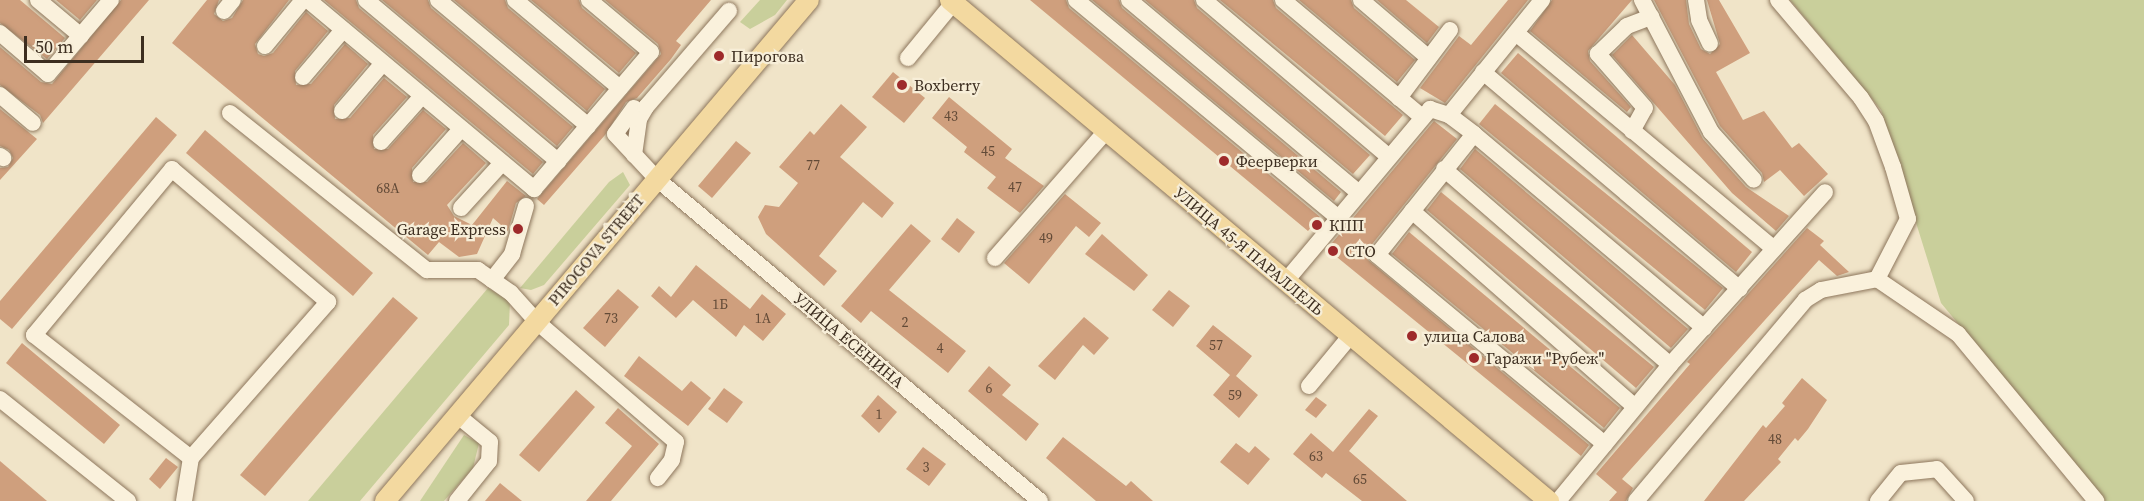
<!DOCTYPE html>
<meta charset="utf-8">
<style>
body{margin:0}
#map{position:relative;width:2144px;height:501px;overflow:hidden;background:#f0e4c8;font-family:"Source Serif 4",serif}
div>[style]{position:absolute}
[style*='--x']{left:calc(var(--x)*1px);top:calc(var(--y)*1px);width:calc(var(--w)*1px);rotate:calc(var(--a)*1deg)}
.green>*{inset:0;background:#c9cf9b}
.building>*{inset:0;background:#cf9f7d}
.roads{filter:drop-shadow(0 0 2px #8d765c) drop-shadow(0 0 2px #8d765c)}
.minor>*{height:16px;margin:-8px;padding:0 8px;transform-origin:8px;border-radius:8px;background:#faf1dc}
.major>*{height:20px;margin:-10px;padding:0 10px;transform-origin:10px;border-radius:10px;background:#f3d9a0}
.dots>*{width:16px;height:16px;translate:-50% -50%;box-sizing:border-box;border:3px solid #f7eed8;border-radius:50%}
span{translate:-50% -50%;white-space:nowrap;text-align:center;line-height:1.15;-webkit-text-stroke:4.5px #f7eed8;paint-order:stroke}
.number-label{font-size:14px;color:#624a37}
.number-label span{-webkit-text-stroke-width:0}
.poi-label{font-size:16px;color:#3d2e20}
.left{translate:0 -50%;text-align:left}
.right{translate:-100% -50%;text-align:right}
.street-label{font-size:16px;color:#3d2e20}
.scale{position:absolute;left:24px;top:36px;width:120px;height:27px;box-sizing:border-box;border:3px solid #3d2e20;border-top:0;padding-left:8px;font-size:18px;line-height:21px;white-space:nowrap;color:#3d2e20;-webkit-text-stroke:4px #f7eed8;paint-order:stroke}
</style>
<div id="map">
<div class="green">
<i style="clip-path:polygon(760px 0,787px 0,775px 15px,750px 29px,740px 22px)"></i>
<i style="clip-path:polygon(1790px 0,2144px 0,2144px 501px,2105px 501px,1941px 303px,1881px 110px)"></i>
<i style="clip-path:polygon(623px 172px,630px 185px,544px 285px,531px 290px,520px 288px,609px 182px)"></i>
<i style="clip-path:polygon(488px 288px,510px 301px,509px 325px,360px 501px,308px 501px)"></i>
<i style="clip-path:polygon(464px 435px,479px 443px,473px 468px,444px 501px,420px 501px)"></i>
</div>
<div class="building">
<i style="clip-path:polygon(0 0,20px 0,65px 38px,47px 59px,0 23px)"></i>
<i style="clip-path:polygon(56px 0,97px 0,80px 20px)"></i>
<i style="clip-path:polygon(121px 0,149px 0,43px 123px,40px 115px,0 85px,0 47px,41px 82px,52px 84px)"></i>
<i style="clip-path:polygon(207px 0,219px 0,214px 14px,223px 21px,232px 18px,243px 0,289px 0,255px 44px,258px 54px,264px 56px,273px 53px,306px 12px,328px 31px,295px 71px,296px 85px,311px 84px,345px 44px,368px 64px,334px 105px,335px 119px,350px 118px,384px 78px,407px 97px,373px 135px,374px 149px,388px 149px,423px 110px,446px 129px,412px 168px,413px 182px,427px 182px,463px 143px,486px 163px,447px 205px,454px 216px,472px 225px,507px 181px,526px 196px,516px 203px,508px 231px,493px 218px,477px 254px,459px 257px,439px 242px,428px 255px,172px 43px)"></i>
<i style="clip-path:polygon(324px 0,356px 0,359px 8px,543px 162px,533px 174px)"></i>
<i style="clip-path:polygon(382px 0,428px 0,431px 8px,573px 127px,557px 146px)"></i>
<i style="clip-path:polygon(454px 0,505px 0,508px 8px,605px 89px,587px 111px)"></i>
<i style="clip-path:polygon(531px 0,579px 0,582px 8px,636px 53px,619px 73px)"></i>
<i style="clip-path:polygon(605px 0,711px 0,676px 41px,681px 45px,671px 59px,637px 98px,626px 102px,605px 135px,544px 205px,537px 199px,661px 54px,658px 44px)"></i>
<i style="clip-path:polygon(1030px 0,1066px 0,1069px 8px,1320px 217px,1308px 231px)"></i>
<i style="clip-path:polygon(1092px 0,1119px 0,1122px 8px,1341px 192px,1334px 201px)"></i>
<i style="clip-path:polygon(1145px 0,1194px 0,1197px 8px,1370px 155px,1353px 174px)"></i>
<i style="clip-path:polygon(1220px 0,1273px 0,1276px 8px,1403px 115px,1385px 136px)"></i>
<i style="clip-path:polygon(1299px 0,1351px 0,1354px 8px,1415px 60px,1397px 82px)"></i>
<i style="clip-path:polygon(1377px 0,1406px 0,1439px 27px,1427px 43px)"></i>
<i style="clip-path:polygon(1508px 0,1528px 0,1445px 103px,1420px 88px,1459px 36px,1471px 45px)"></i>
<i style="clip-path:polygon(1552px 0,1632px 0,1588px 51px,1590px 61px,1631px 107px,1627px 112px,1530px 31px)"></i>
<i style="clip-path:polygon(1654px 0,1686px 0,1689px 24px,1701px 49px,1710px 54px,1720px 44px,1707px 0,1719px 0,1750px 53px,1716px 72px,1743px 120px,1764px 111px,1792px 148px,1799px 143px,1828px 174px,1804px 196px,1780px 170px,1764px 182px,1762px 173px,1720px 126px)"></i>
<i style="clip-path:polygon(1632px 35px,1675px 85px,1703px 139px,1746px 187px,1789px 216px,1776px 231px,1732px 193px,1612px 55px)"></i>
<i style="clip-path:polygon(1518px 53px,1752px 252px,1736px 272px,1501px 73px)"></i>
<i style="clip-path:polygon(893px 72px,925px 98px,904px 123px,872px 97px)"></i>
<i style="clip-path:polygon(949px 97px,1012px 149px,1005px 158px,1044px 186px,1020px 213px,987px 188px,996px 177px,964px 152px,967px 147px,932px 118px)"></i>
<i style="clip-path:polygon(841px 104px,867px 127px,840px 157px,894px 203px,882px 218px,863px 202px,819px 256px,837px 271px,824px 286px,766px 234px,758px 217px,765px 205px,779px 207px,798px 183px,779px 167px,810px 131px,814px 135px)"></i>
<i style="clip-path:polygon(1495px 104px,1723px 288px,1705px 310px,1479px 124px)"></i>
<i style="clip-path:polygon(0 109px,37px 139px,0 180px,0 168px,8px 167px,13px 158px,9px 150px,0 146px)"></i>
<i style="clip-path:polygon(156px 117px,177px 135px,12px 329px,0 319px,0 301px)"></i>
<i style="clip-path:polygon(1434px 121px,1457px 139px,1369px 248px,1367px 259px,1589px 445px,1581px 456px,1327px 249px)"></i>
<i style="clip-path:polygon(205px 130px,373px 273px,353px 296px,186px 153px)"></i>
<i style="clip-path:polygon(736px 141px,751px 153px,712px 198px,698px 186px)"></i>
<i style="clip-path:polygon(1475px 149px,1688px 329px,1671px 348px,1460px 169px)"></i>
<i style="clip-path:polygon(1441px 192px,1654px 367px,1636px 388px,1427px 210px)"></i>
<i style="clip-path:polygon(1065px 194px,1101px 223px,1089px 237px,1076px 226px,1029px 284px,1004px 263px)"></i>
<i style="clip-path:polygon(957px 218px,975px 232px,959px 253px,941px 239px)"></i>
<i style="clip-path:polygon(911px 224px,931px 241px,889px 290px,966px 351px,948px 373px,871px 311px,861px 323px,841px 306px)"></i>
<i style="clip-path:polygon(1807px 228px,1824px 241px,1820px 245px,1849px 272px,1837px 276px,1819px 260px,1622px 479px,1633px 488px,1626px 501px,1609px 501px,1617px 492px,1596px 474px,1690px 364px,1687px 362px)"></i>
<i style="clip-path:polygon(1409px 232px,1620px 408px,1604px 428px,1392px 254px)"></i>
<i style="clip-path:polygon(1102px 234px,1148px 275px,1134px 291px,1085px 254px)"></i>
<i style="clip-path:polygon(696px 265px,750px 309px,762px 294px,786px 314px,763px 341px,744px 325px,736px 337px,693px 300px,676px 318px,651px 296px,659px 286px,671px 297px)"></i>
<i style="clip-path:polygon(618px 289px,639px 307px,605px 347px,583px 328px)"></i>
<i style="clip-path:polygon(1169px 290px,1190px 306px,1173px 327px,1152px 310px)"></i>
<i style="clip-path:polygon(393px 297px,418px 318px,265px 496px,240px 475px)"></i>
<i style="clip-path:polygon(1084px 317px,1109px 338px,1094px 355px,1083px 345px,1055px 380px,1038px 366px)"></i>
<i style="clip-path:polygon(1213px 325px,1252px 356px,1236px 376px,1258px 395px,1239px 418px,1213px 395px,1230px 375px,1196px 346px)"></i>
<i style="clip-path:polygon(22px 343px,120px 425px,104px 444px,6px 363px)"></i>
<i style="clip-path:polygon(639px 356px,682px 391px,691px 381px,711px 398px,688px 426px,624px 376px)"></i>
<i style="clip-path:polygon(989px 366px,1011px 385px,1002px 395px,1039px 424px,1026px 441px,968px 391px)"></i>
<i style="clip-path:polygon(1802px 378px,1827px 400px,1808px 429px,1798px 441px,1795px 438px,1778px 459px,1781px 462px,1744px 501px,1704px 501px,1763px 425px,1766px 428px,1785px 406px,1782px 403px)"></i>
<i style="clip-path:polygon(724px 388px,743px 402px,727px 423px,708px 409px)"></i>
<i style="clip-path:polygon(576px 390px,595px 407px,539px 472px,519px 455px)"></i>
<i style="clip-path:polygon(878px 395px,897px 412px,879px 433px,861px 416px)"></i>
<i style="clip-path:polygon(1316px 397px,1327px 405px,1316px 418px,1305px 410px)"></i>
<i style="clip-path:polygon(618px 408px,659px 444px,611px 501px,586px 501px,632px 446px,605px 423px)"></i>
<i style="clip-path:polygon(1369px 409px,1378px 416px,1349px 451px,1407px 501px,1362px 501px,1326px 473px,1322px 478px,1293px 454px,1311px 433px,1333px 452px)"></i>
<i style="clip-path:polygon(1063px 437px,1126px 486px,1131px 481px,1153px 501px,1096px 501px,1046px 458px)"></i>
<i style="clip-path:polygon(1236px 443px,1249px 453px,1255px 446px,1270px 459px,1248px 485px,1220px 462px)"></i>
<i style="clip-path:polygon(923px 447px,946px 464px,929px 486px,906px 469px)"></i>
<i style="clip-path:polygon(166px 458px,178px 467px,160px 489px,149px 479px)"></i>
<i style="clip-path:polygon(0 461px,47px 501px,0 501px)"></i>
<i style="clip-path:polygon(500px 483px,522px 501px,485px 501px)"></i>
</div>
<div class="roads">
<div class="minor">
<i style="--x:38;--y:0;--w:56;--a:39.9"></i>
<i style="--x:308;--y:0;--w:295;--a:39.9"></i>
<i style="--x:534;--y:189;--w:180;--a:-49.5"></i>
<i style="--x:651;--y:52;--w:81;--a:-140"></i>
<i style="--x:366;--y:0;--w:251;--a:40"></i>
<i style="--x:438;--y:0;--w:196;--a:40"></i>
<i style="--x:515;--y:0;--w:137;--a:40"></i>
<i style="--x:1076;--y:0;--w:339;--a:39.7"></i>
<i style="--x:1129;--y:0;--w:299;--a:40"></i>
<i style="--x:1204;--y:0;--w:241;--a:40.3"></i>
<i style="--x:1283;--y:0;--w:182;--a:40.1"></i>
<i style="--x:1361;--y:0;--w:89;--a:40.5"></i>
<i style="--x:1642;--y:0;--w:149;--a:62.4"></i>
<i style="--x:1711;--y:132;--w:64;--a:48.1"></i>
<i style="--x:1696;--y:0;--w:20;--a:81"></i>
<i style="--x:1699;--y:20;--w:26;--a:65"></i>
<i style="--x:1778;--y:0;--w:128;--a:49.7"></i>
<i style="--x:1861;--y:98;--w:27;--a:57"></i>
<i style="--x:1876;--y:121;--w:49;--a:69.7"></i>
<i style="--x:1893;--y:167;--w:54;--a:73.9"></i>
<i style="--x:1908;--y:219;--w:68;--a:117.3"></i>
<i style="--x:224;--y:11;--w:14;--a:-51"></i>
<i style="--x:0;--y:33;--w:63;--a:40.5"></i>
<i style="--x:48;--y:74;--w:97;--a:-49.6"></i>
<i style="--x:1516;--y:33;--w:336;--a:39.9"></i>
<i style="--x:265;--y:46;--w:60;--a:-50.4"></i>
<i style="--x:908;--y:58;--w:71;--a:-50.7"></i>
<i style="--x:1483;--y:72;--w:336;--a:40.2"></i>
<i style="--x:303;--y:77;--w:62;--a:-49.6"></i>
<i style="--x:0;--y:95;--w:43;--a:40.3"></i>
<i style="--x:1399;--y:98;--w:85;--a:-53.1"></i>
<i style="--x:634;--y:108;--w:32;--a:126"></i>
<i style="--x:615;--y:134;--w:62;--a:47"></i>
<i style="--x:657;--y:179;--w:500;--a:40.05"></i>
<i style="--x:342;--y:111;--w:63;--a:-49.5"></i>
<i style="--x:230;--y:113;--w:252;--a:38.6"></i>
<i style="--x:427;--y:270;--w:51;--a:0"></i>
<i style="--x:478;--y:270;--w:40;--a:34.9"></i>
<i style="--x:511;--y:293;--w:38;--a:48"></i>
<i style="--x:536;--y:321;--w:185;--a:40.8"></i>
<i style="--x:676;--y:442;--w:18;--a:103"></i>
<i style="--x:672;--y:460;--w:23;--a:128"></i>
<i style="--x:1449;--y:115;--w:148;--a:-51"></i>
<i style="--x:1632;--y:131;--w:26;--a:-61"></i>
<i style="--x:1645;--y:108;--w:72;--a:-131"></i>
<i style="--x:1598;--y:54;--w:40;--a:-44"></i>
<i style="--x:1627;--y:26;--w:26;--a:-21"></i>
<i style="--x:1474;--y:134;--w:155;--a:128.7"></i>
<i style="--x:1377;--y:255;--w:296;--a:39.7"></i>
<i style="--x:381;--y:142;--w:62;--a:-48.3"></i>
<i style="--x:634;--y:155;--w:36;--a:-82"></i>
<i style="--x:639;--y:119;--w:14;--a:-60"></i>
<i style="--x:646;--y:107;--w:127;--a:-49.2"></i>
<i style="--x:0;--y:156;--w:4;--a:34"></i>
<i style="--x:1444;--y:169;--w:299;--a:40.9"></i>
<i style="--x:420;--y:175;--w:62;--a:-48.3"></i>
<i style="--x:461;--y:208;--w:61;--a:-47.7"></i>
<i style="--x:1412;--y:211;--w:297;--a:41.3"></i>
<i style="--x:995;--y:258;--w:169;--a:-48.8"></i>
<i style="--x:492;--y:280;--w:33;--a:-52"></i>
<i style="--x:512;--y:254;--w:50;--a:-73.7"></i>
<i style="--x:1285;--y:282;--w:226;--a:-50"></i>
<i style="--x:1430;--y:109;--w:20;--a:18"></i>
<i style="--x:1449;--y:115;--w:31;--a:37"></i>
<i style="--x:1474;--y:134;--w:301;--a:40.1"></i>
<i style="--x:1309;--y:386;--w:66;--a:-50.5"></i>
<i style="--x:0;--y:399;--w:164;--a:38.6"></i>
<i style="--x:184;--y:501;--w:44;--a:-80.8"></i>
<i style="--x:191;--y:458;--w:208;--a:-48.7"></i>
<i style="--x:328;--y:302;--w:205;--a:-139.6"></i>
<i style="--x:172;--y:169;--w:216;--a:129.7"></i>
<i style="--x:34;--y:335;--w:199;--a:38.1"></i>
<i style="--x:457;--y:501;--w:51;--a:-51.3"></i>
<i style="--x:489;--y:461;--w:19;--a:-87"></i>
<i style="--x:490;--y:442;--w:43;--a:-140.7"></i>
<i style="--x:1558;--y:501;--w:176;--a:-50.5"></i>
<i style="--x:1670;--y:365;--w:232;--a:-48.1"></i>
<i style="--x:1636;--y:501;--w:263;--a:-49.9"></i>
<i style="--x:1805;--y:300;--w:19;--a:-32"></i>
<i style="--x:1821;--y:290;--w:57;--a:-11.1"></i>
<i style="--x:1877;--y:279;--w:98;--a:34.2"></i>
<i style="--x:1958;--y:334;--w:217;--a:50.4"></i>
<i style="--x:1878;--y:501;--w:36;--a:-51"></i>
<i style="--x:1901;--y:473;--w:36;--a:-6"></i>
<i style="--x:1937;--y:469;--w:43;--a:47.8"></i>
</div>
<div class="major">
<i style="--x:950;--y:0;--w:781;--a:39.91"></i>
<i style="--x:385;--y:501;--w:656;--a:-49.76"></i>
</div>
</div>
<div class="dots">
<i style="left:719px;top:56px;background:#9e2a2b"></i>
<i style="left:902px;top:85px;background:#9e2a2b"></i>
<i style="left:1224px;top:161px;background:#9e2a2b"></i>
<i style="left:1317px;top:225px;background:#9e2a2b"></i>
<i style="left:518px;top:229px;background:#9e2a2b"></i>
<i style="left:1333px;top:251px;background:#9e2a2b"></i>
<i style="left:1412px;top:336px;background:#9e2a2b"></i>
<i style="left:1474px;top:358px;background:#9e2a2b"></i>
</div>
<div class="number-label">
<span style="left:951px;top:116px">43</span>
<span style="left:988px;top:151px">45</span>
<span style="left:813px;top:165px">77</span>
<span style="left:1015px;top:187px">47</span>
<span style="left:388px;top:188px">68А</span>
<span style="left:1046px;top:238px">49</span>
<span style="left:720px;top:304px">1Б</span>
<span style="left:611px;top:318px">73</span>
<span style="left:763px;top:318px">1А</span>
<span style="left:905px;top:322px">2</span>
<span style="left:1216px;top:345px">57</span>
<span style="left:940px;top:348px">4</span>
<span style="left:989px;top:388px">6</span>
<span style="left:1235px;top:395px">59</span>
<span style="left:879px;top:414px">1</span>
<span style="left:1775px;top:439px">48</span>
<span style="left:1316px;top:456px">63</span>
<span style="left:926px;top:467px">3</span>
<span style="left:1360px;top:479px">65</span>
</div>
<div class="poi-label">
<span class="left" style="left:731px;top:56px">Пирогова</span>
<span class="left" style="left:914px;top:85px">Boxberry</span>
<span class="left" style="left:1236px;top:161px">Феерверки</span>
<span class="left" style="left:1329px;top:225px">КПП</span>
<span class="right" style="left:506px;top:229px">Garage Express</span>
<span class="left" style="left:1345px;top:251px">СТО</span>
<span class="left" style="left:1424px;top:336px">улица Салова</span>
<span class="left" style="left:1486px;top:358px">Гаражи "Рубеж"</span>
</div>
<div class="street-label">
<span style="left:596px;top:250px;rotate:-50deg">PIROGOVA STREET</span>
<span style="left:1249px;top:251px;rotate:40deg">УЛИЦА 45-Я ПАРАЛЛЕЛЬ</span>
<span style="left:849px;top:340px;rotate:40deg">УЛИЦА ЕСЕНИНА</span>
</div>
<div class="scale">50 m</div>
</div>
